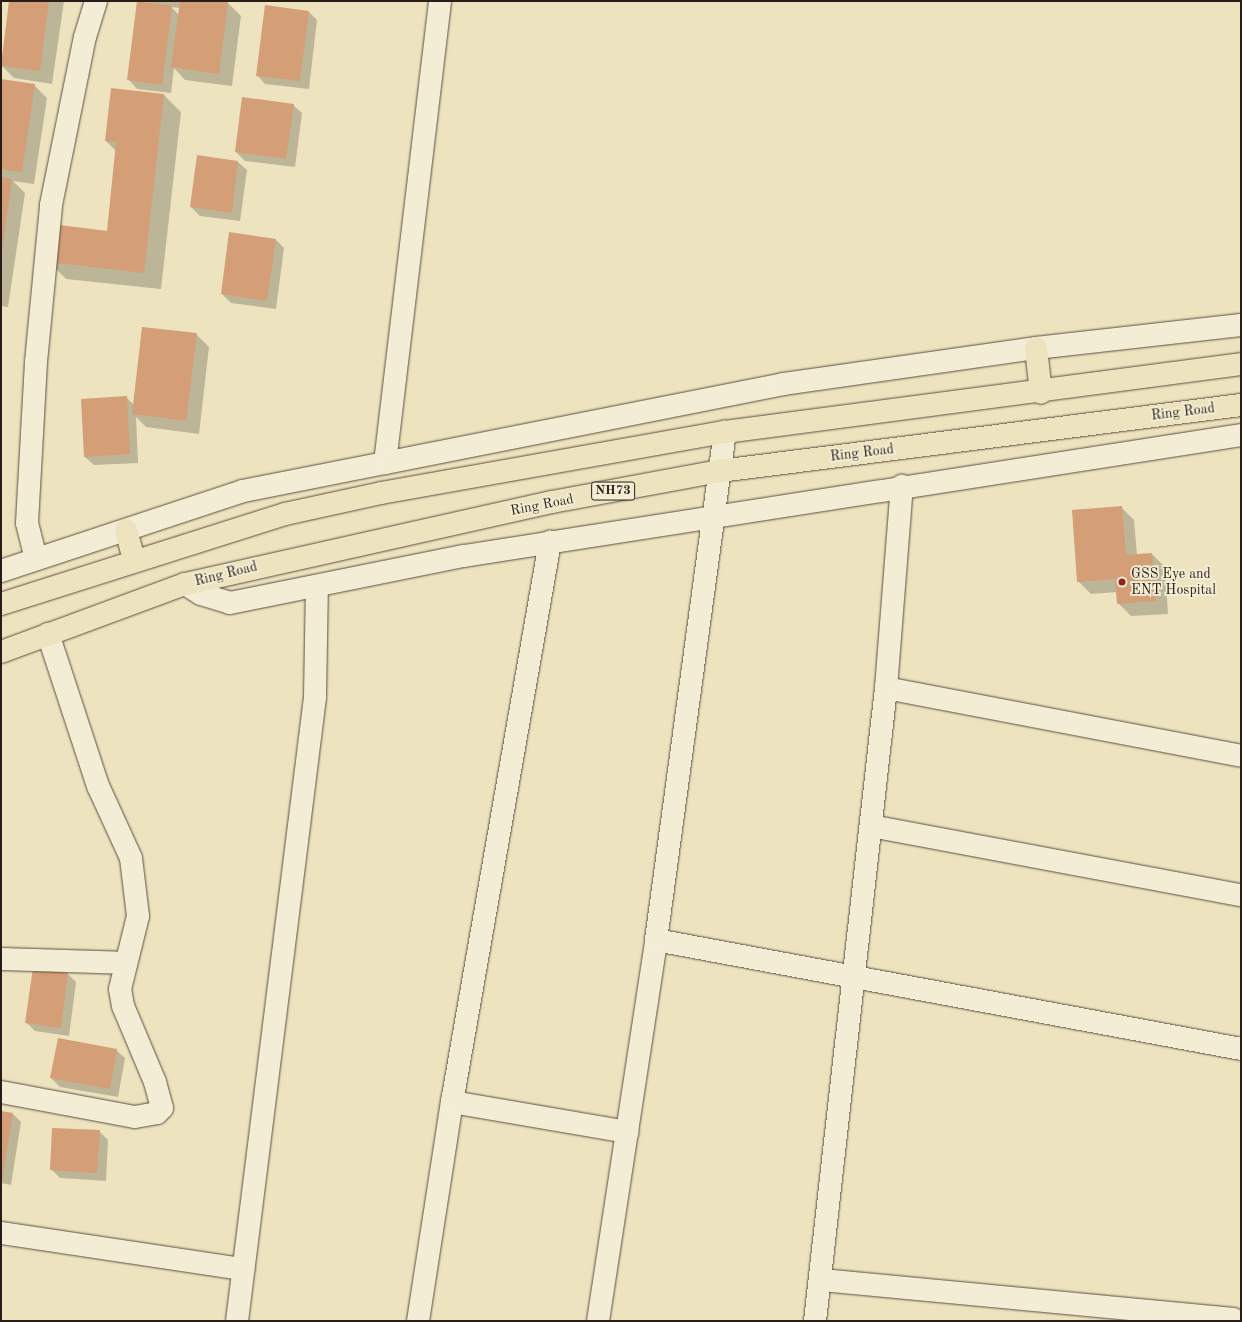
<!DOCTYPE html>
<style>
body{margin:0}
#map{position:relative;width:1242px;height:1322px;overflow:hidden;background:#ede3be;font-family:"Old Standard TT",serif}
div>[style]{position:absolute}
[style*='--x']{left:calc(var(--x)*1px);top:calc(var(--y)*1px);width:calc(var(--w)*1px);rotate:calc(var(--a)*1deg)}
.shadow>*{inset:0;background:#0003}
.building>*{inset:0;background:#d49e77}
.roads{filter:drop-shadow(0 0 1px #5b4e40) drop-shadow(0 0 1px #5b4e40)}
.minor>*{height:22px;margin:-11px;padding:0 11px;transform-origin:11px;border-radius:11px;background:#f3edd5}
.tertiary>*{height:22px;margin:-11px;padding:0 11px;transform-origin:11px;border-radius:11px;background:#f3edd5}
.trunk>*{height:22px;margin:-11px;padding:0 11px;transform-origin:11px;border-radius:11px;background:#ede3be}
.dots>*{width:11px;height:11px;translate:-50% -50%;box-sizing:border-box;border:2px solid #f3edd5;border-radius:50%}
span{translate:-50% -50%;white-space:nowrap;text-align:center;line-height:1.15;-webkit-text-stroke:3.5px #f3edd5;paint-order:stroke}
.shield-label span{padding:1px 3px;background:#f3edd5;border:1px solid;border-radius:3px;-webkit-text-stroke-width:0}
.shield-label{font-size:13px;color:#2a1d16;font-weight:700}
.street-label{font-size:14px;color:#2a1d16}
.poi-label{font-size:14px;color:#2a1d16}
.left{translate:0 -50%;text-align:left}
.frame{position:absolute;inset:0;border:2px solid #2a1d16;pointer-events:none}
</style>
<div id="map">
<div class="shadow">
<i style="clip-path:polygon(10px 1px,64px 1px,52px 84px,14px 78px,1px 65px)"></i>
<i style="clip-path:polygon(evenodd,146px 1px,228px 3px,241px 16px,232px 86px,185px 80px,174px 68px,171px 93px,137px 89px,129px 80px,149px 4px,146px 1px,171px 7px,180px 8px,179px 15px,171px 7px)"></i>
<i style="clip-path:polygon(309px 12px,317px 20px,309px 89px,265px 84px,257px 75px)"></i>
<i style="clip-path:polygon(1px 80px,34px 85px,47px 98px,34px 184px,13px 181px,25px 193px,8px 307px,1px 306px)"></i>
<i style="clip-path:polygon(164px 95px,181px 112px,161px 289px,66px 279px,49px 262px,108px 232px,116px 151px,106px 141px)"></i>
<i style="clip-path:polygon(293px 105px,302px 113px,295px 167px,245px 161px,236px 152px)"></i>
<i style="clip-path:polygon(198px 156px,238px 162px,247px 170px,240px 221px,200px 216px,191px 207px)"></i>
<i style="clip-path:polygon(275px 239px,284px 248px,276px 309px,231px 303px,222px 294px)"></i>
<i style="clip-path:polygon(196px 334px,209px 347px,199px 434px,146px 427px,136px 417px,138px 463px,94px 465px,85px 457px,126px 397px,134px 405px)"></i>
<i style="clip-path:polygon(1121px 507px,1134px 520px,1137px 555px,1152px 554px,1165px 567px,1168px 614px,1131px 616px,1118px 603px,1117px 592px,1091px 594px,1078px 581px)"></i>
<i style="clip-path:polygon(68px 974px,76px 982px,69px 1036px,35px 1031px,26px 1022px)"></i>
<i style="clip-path:polygon(116px 1050px,125px 1058px,118px 1097px,60px 1087px,51px 1078px)"></i>
<i style="clip-path:polygon(1px 1112px,13px 1114px,21px 1122px,11px 1185px,1px 1183px)"></i>
<i style="clip-path:polygon(99px 1131px,108px 1140px,106px 1181px,60px 1178px,51px 1169px)"></i>
</div>
<div class="building">
<i style="clip-path:polygon(9px 1px,49px 1px,40px 71px,1px 66px)"></i>
<i style="clip-path:polygon(137px 1px,172px 6px,162px 85px,127px 80px)"></i>
<i style="clip-path:polygon(180px 1px,228px 2px,219px 74px,171px 67px)"></i>
<i style="clip-path:polygon(265px 5px,309px 11px,300px 81px,256px 76px)"></i>
<i style="clip-path:polygon(1px 79px,35px 84px,22px 172px,1px 169px)"></i>
<i style="clip-path:polygon(111px 88px,164px 94px,144px 273px,48px 262px,52px 224px,107px 231px,116px 142px,105px 141px)"></i>
<i style="clip-path:polygon(242px 97px,294px 104px,286px 159px,235px 152px)"></i>
<i style="clip-path:polygon(197px 155px,238px 161px,232px 213px,190px 207px)"></i>
<i style="clip-path:polygon(1px 177px,12px 179px,2px 250px,1px 250px)"></i>
<i style="clip-path:polygon(229px 232px,276px 239px,267px 301px,221px 294px)"></i>
<i style="clip-path:polygon(142px 327px,197px 333px,186px 421px,132px 414px)"></i>
<i style="clip-path:polygon(127px 396px,130px 454px,84px 457px,81px 399px)"></i>
<i style="clip-path:polygon(1122px 506px,1126px 555px,1152px 553px,1156px 601px,1117px 604px,1115px 579px,1077px 582px,1072px 510px)"></i>
<i style="clip-path:polygon(33px 968px,68px 973px,61px 1028px,25px 1023px)"></i>
<i style="clip-path:polygon(58px 1038px,117px 1049px,110px 1089px,50px 1078px)"></i>
<i style="clip-path:polygon(1px 1111px,13px 1113px,2px 1179px,1px 1179px)"></i>
<i style="clip-path:polygon(52px 1128px,100px 1130px,97px 1173px,50px 1170px)"></i>
</div>
<div class="roads">
<div class="minor">
<i style="--x:385;--y:463;--w:465;--a:-83.2"></i>
<i style="--x:36;--y:559;--w:37;--a:-104"></i>
<i style="--x:27;--y:523;--w:161;--a:-86.8"></i>
<i style="--x:36;--y:362;--w:158;--a:-84.5"></i>
<i style="--x:51;--y:205;--w:171;--a:-78.6"></i>
<i style="--x:85;--y:37;--w:38;--a:-73"></i>
<i style="--x:886;--y:688;--w:361;--a:10.8"></i>
<i style="--x:871;--y:826;--w:376;--a:10.6"></i>
<i style="--x:656;--y:940;--w:595;--a:10.55"></i>
<i style="--x:1;--y:959;--w:125;--a:1.8"></i>
<i style="--x:1;--y:1092;--w:136;--a:10.6"></i>
<i style="--x:135;--y:1117;--w:22;--a:-10"></i>
<i style="--x:157;--y:1113;--w:7;--a:-45"></i>
<i style="--x:162;--y:1108;--w:27;--a:-105"></i>
<i style="--x:155;--y:1082;--w:82;--a:-112.8"></i>
<i style="--x:123;--y:1006;--w:17;--a:-100"></i>
<i style="--x:120;--y:989;--w:75;--a:-76.1"></i>
<i style="--x:138;--y:916;--w:58;--a:-96.9"></i>
<i style="--x:131;--y:858;--w:79;--a:-114.6"></i>
<i style="--x:98;--y:786;--w:160;--a:-108.2"></i>
<i style="--x:452;--y:1102;--w:178;--a:9.7"></i>
<i style="--x:1;--y:1233;--w:245;--a:8.5"></i>
<i style="--x:822;--y:1280;--w:413;--a:5.4"></i>
<i style="--x:237;--y:1321;--w:629;--a:-82.87"></i>
<i style="--x:315;--y:697;--w:110;--a:-89"></i>
<i style="--x:418;--y:1321;--w:222;--a:-81.2"></i>
<i style="--x:452;--y:1102;--w:569;--a:-80.07"></i>
<i style="--x:598;--y:1321;--w:385;--a:-81.3"></i>
<i style="--x:656;--y:940;--w:513;--a:-82.27"></i>
<i style="--x:815;--y:1321;--w:637;--a:-83.6"></i>
<i style="--x:886;--y:688;--w:203;--a:-85.5"></i>
</div>
<div class="tertiary">
<i style="--x:1;--y:571;--w:255;--a:-18.3"></i>
<i style="--x:243;--y:491;--w:145;--a:-11.2"></i>
<i style="--x:385;--y:463;--w:406;--a:-11.2"></i>
<i style="--x:783;--y:384;--w:256;--a:-8.1"></i>
<i style="--x:1036;--y:348;--w:206;--a:-6.4"></i>
<i style="--x:185;--y:584;--w:19;--a:32"></i>
<i style="--x:201;--y:594;--w:30;--a:17"></i>
<i style="--x:230;--y:603;--w:239;--a:-11.4"></i>
<i style="--x:464;--y:556;--w:786;--a:-8.85"></i>
</div>
<div class="trunk">
<i style="--x:1036;--y:348;--w:45;--a:83.7"></i>
<i style="--x:126;--y:530;--w:31;--a:75"></i>
<i style="--x:1;--y:604;--w:298;--a:-17.6"></i>
<i style="--x:285;--y:514;--w:98;--a:-12.3"></i>
<i style="--x:381;--y:493;--w:349;--a:-10.1"></i>
<i style="--x:725;--y:432;--w:520;--a:-7.51"></i>
<i style="--x:1;--y:652;--w:196;--a:-20.3"></i>
<i style="--x:185;--y:584;--w:376;--a:-12.6"></i>
<i style="--x:552;--y:502;--w:171;--a:-10.5"></i>
<i style="--x:720;--y:471;--w:525;--a:-7.22"></i>
</div>
</div>
<div class="dots">
<i style="left:1122px;top:582px;background:#8f2418"></i>
</div>
<div class="shield-label">
<span style="left:613px;top:491px">NH73</span>
</div>
<div class="street-label">
<span style="left:1183px;top:412px;rotate:-7deg">Ring Road</span>
<span style="left:862px;top:453px;rotate:-7deg">Ring Road</span>
<span style="left:542px;top:505px;rotate:-11deg">Ring Road</span>
<span style="left:226px;top:574px;rotate:-14deg">Ring Road</span>
</div>
<div class="poi-label">
<span class="left" style="left:1131px;top:582px">GSS Eye and<br>ENT Hospital</span>
</div>
<div class="frame"></div>
</div>
